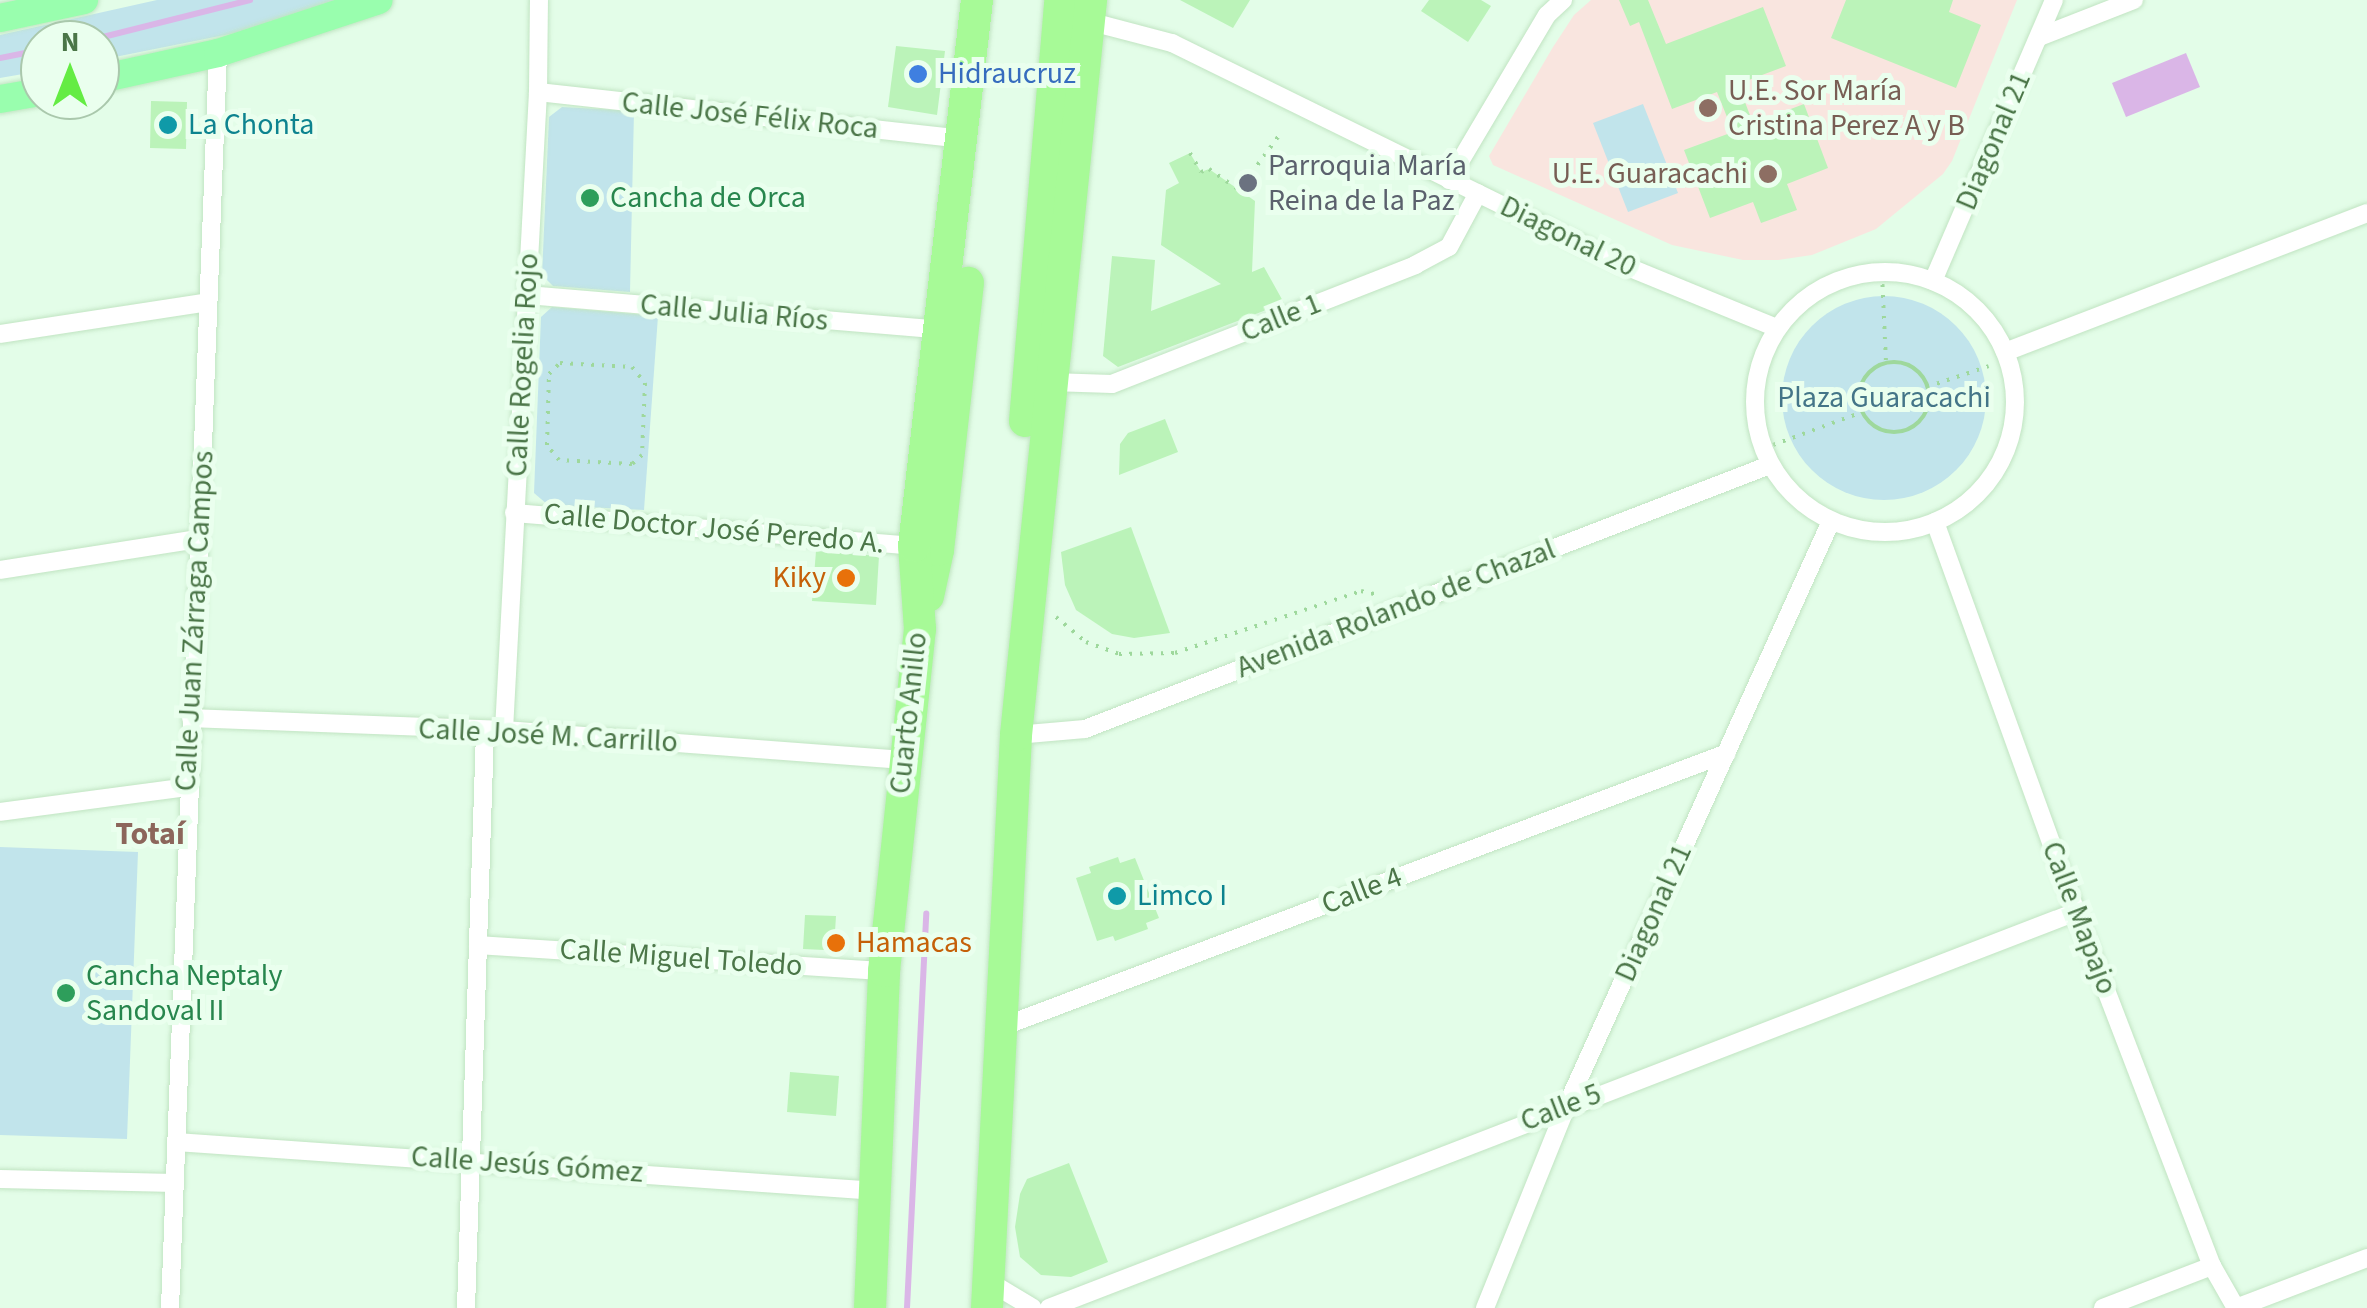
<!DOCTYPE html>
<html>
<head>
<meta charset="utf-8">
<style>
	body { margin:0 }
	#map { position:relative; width:2367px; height:1308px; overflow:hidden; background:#e3fde8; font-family:"Source Sans 3",sans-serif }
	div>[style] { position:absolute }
	.education>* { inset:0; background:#f9e5df }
	.green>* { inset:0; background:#c1e4eb }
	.round { border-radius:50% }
	.water>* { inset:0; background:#dab6e7 }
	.stream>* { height:6px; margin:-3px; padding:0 3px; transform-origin:3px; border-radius:3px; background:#dab6e7 }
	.building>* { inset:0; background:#bbf3b9 }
	.path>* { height:4px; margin-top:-2px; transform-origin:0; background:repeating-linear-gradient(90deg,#9ed89c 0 2.5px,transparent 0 10.5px) }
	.path>.ring { margin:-2px; padding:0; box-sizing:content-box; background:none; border:4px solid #9ed89c; border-radius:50% }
	.roads { filter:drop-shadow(0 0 2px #c1e4c2) drop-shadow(0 0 2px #c1e4c2) }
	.street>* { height:18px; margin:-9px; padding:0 9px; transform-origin:9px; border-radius:9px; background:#fff }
	.street>.ring { margin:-9px; padding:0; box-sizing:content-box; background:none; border:18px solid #fff; border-radius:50% }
	.primary>* { height:28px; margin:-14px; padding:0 14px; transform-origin:14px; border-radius:14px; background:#99feae }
	.highway>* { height:32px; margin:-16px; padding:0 16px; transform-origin:16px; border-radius:16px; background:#a7fa97 }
	.dots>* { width:28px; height:28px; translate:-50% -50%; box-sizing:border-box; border:5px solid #eaffee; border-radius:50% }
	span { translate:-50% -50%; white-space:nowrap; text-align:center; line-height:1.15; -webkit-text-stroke:10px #eaffee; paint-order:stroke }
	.shop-label { font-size:30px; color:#366cbe }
	.left { translate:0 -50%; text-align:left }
	.education-label { font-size:30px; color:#785e54 }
	.right { translate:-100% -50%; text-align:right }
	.street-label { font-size:30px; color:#4b7648 }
	.culture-label { font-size:30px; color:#0d838f }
	.worship-label { font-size:30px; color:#5b616d }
	.leisure-label { font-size:30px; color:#27864d }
	.park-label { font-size:30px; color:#447588 }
	.food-label { font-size:30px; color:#c56008 }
	.neighbourhood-label { font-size:32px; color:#8c665b; font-weight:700 }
	.north { position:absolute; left:20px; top:20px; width:100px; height:100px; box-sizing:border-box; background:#eaffee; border:2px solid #aac8ac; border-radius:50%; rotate:0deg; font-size:28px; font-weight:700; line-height:40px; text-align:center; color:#4b7648 }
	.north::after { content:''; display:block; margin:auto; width:35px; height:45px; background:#64ec43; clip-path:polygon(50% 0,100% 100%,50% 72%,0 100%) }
</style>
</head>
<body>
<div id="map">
	<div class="education">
		<i style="clip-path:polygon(1591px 0,2017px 0,1952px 161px,1943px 174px,1876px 229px,1812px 255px,1778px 260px,1743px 260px,1672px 245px,1493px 165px,1489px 156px,1553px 47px,1574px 15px)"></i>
	</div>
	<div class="green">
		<i style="clip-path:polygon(157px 0,336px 0,245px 31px,100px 60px,100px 40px,40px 40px,40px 71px,0 78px,0 35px)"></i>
		<i style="clip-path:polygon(1643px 104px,1678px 193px,1628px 212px,1593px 123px)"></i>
		<i style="clip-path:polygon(562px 107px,634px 111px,630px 292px,553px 286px,542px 275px,549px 117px)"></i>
		<i class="round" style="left:1782px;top:296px;width:204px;height:204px"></i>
		<i style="clip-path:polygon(552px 307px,658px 316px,644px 510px,548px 505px,534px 493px,541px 317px)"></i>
		<i style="clip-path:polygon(0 847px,138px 852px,127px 1139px,0 1135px)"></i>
	</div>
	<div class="water">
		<i style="clip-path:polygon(2186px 53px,2200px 87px,2126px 117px,2112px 83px)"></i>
	</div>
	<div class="stream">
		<i style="left:91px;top:40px;width:164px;rotate:-14.1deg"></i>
		<i style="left:0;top:58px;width:41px;rotate:-11.3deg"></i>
		<i style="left:907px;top:1308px;width:395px;rotate:-87.2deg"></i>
	</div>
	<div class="building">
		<i style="clip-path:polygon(1180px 0,1250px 0,1233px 28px)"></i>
		<i style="clip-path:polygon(1429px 0,1481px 0,1491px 6px,1468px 42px,1421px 11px)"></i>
		<i style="clip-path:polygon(1619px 0,1648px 0,1666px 44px,1763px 7px,1786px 66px,1738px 84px,1753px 123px,1804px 104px,1828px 168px,1787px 184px,1797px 210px,1761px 223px,1753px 202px,1710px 218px,1684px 150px,1733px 132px,1717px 92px,1672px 109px,1639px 22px,1630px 26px)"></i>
		<i style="clip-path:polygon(1846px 0,1953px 0,1949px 12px,1981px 25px,1956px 88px,1831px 38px)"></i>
		<i style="clip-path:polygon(896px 46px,945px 51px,937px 115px,888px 107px)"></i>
		<i style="clip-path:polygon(151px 101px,187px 102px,186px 149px,150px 148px)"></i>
		<i style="clip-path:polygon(1190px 153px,1201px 172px,1209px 169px,1255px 201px,1252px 272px,1264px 267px,1284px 303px,1118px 367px,1103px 356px,1112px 256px,1155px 260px,1151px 311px,1221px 284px,1161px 245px,1166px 190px,1179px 183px,1169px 163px)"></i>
		<i style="clip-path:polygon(1165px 419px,1178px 452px,1119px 475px,1120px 444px,1128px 433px)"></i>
		<i style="clip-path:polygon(1131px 527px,1170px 633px,1134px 638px,1112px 634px,1076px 610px,1065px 585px,1061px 552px)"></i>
		<i style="clip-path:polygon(816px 551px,879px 556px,876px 605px,812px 601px)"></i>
		<i style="clip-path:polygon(1118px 857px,1120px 863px,1135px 858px,1159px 918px,1146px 923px,1148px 929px,1115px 941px,1113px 936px,1097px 941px,1076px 878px,1091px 873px,1089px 867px)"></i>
		<i style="clip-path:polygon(805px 915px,836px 916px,835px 932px,846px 933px,845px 951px,803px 949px)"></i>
		<i style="clip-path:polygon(790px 1072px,839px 1076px,836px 1116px,787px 1112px)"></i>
		<i style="clip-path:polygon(1069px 1163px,1108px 1262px,1071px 1277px,1041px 1275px,1020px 1257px,1015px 1227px,1020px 1194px,1027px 1179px)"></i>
	</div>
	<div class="path">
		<i style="left:1190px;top:153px;width:22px;rotate:60deg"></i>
		<i style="left:1201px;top:172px;width:9px;rotate:-21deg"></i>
		<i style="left:1209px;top:169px;width:37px;rotate:35deg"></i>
		<i style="left:1239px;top:190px;width:66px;rotate:-53.7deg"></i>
		<i style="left:1882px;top:274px;width:89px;rotate:87.4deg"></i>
		<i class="ring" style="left:1859px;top:362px;width:66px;height:66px"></i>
		<i style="left:560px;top:363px;width:72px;rotate:3.2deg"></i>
		<i style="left:632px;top:367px;width:21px;rotate:51deg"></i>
		<i style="left:645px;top:383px;width:72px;rotate:92.4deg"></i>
		<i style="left:642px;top:455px;width:13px;rotate:138deg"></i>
		<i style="left:632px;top:464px;width:73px;rotate:-176.9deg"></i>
		<i style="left:559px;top:460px;width:19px;rotate:-129deg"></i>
		<i style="left:547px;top:445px;width:71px;rotate:-88.4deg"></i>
		<i style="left:549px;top:374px;width:16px;rotate:-45deg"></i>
		<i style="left:1927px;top:387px;width:65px;rotate:-18.7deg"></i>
		<i style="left:1773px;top:445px;width:95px;rotate:-20.3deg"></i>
		<i style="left:1056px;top:617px;width:39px;rotate:40deg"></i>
		<i style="left:1086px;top:642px;width:35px;rotate:20deg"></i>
		<i style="left:1119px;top:654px;width:56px;rotate:-1deg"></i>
		<i style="left:1175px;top:653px;width:196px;rotate:-18.4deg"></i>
		<i style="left:1361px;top:591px;width:18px;rotate:13deg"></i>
	</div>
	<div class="roads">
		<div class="street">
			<i style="left:1088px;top:21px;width:87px;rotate:14.7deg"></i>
			<i style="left:1172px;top:43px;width:508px;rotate:26.16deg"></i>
			<i style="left:1628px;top:267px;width:161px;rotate:22.3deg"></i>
			<i style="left:2039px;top:37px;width:102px;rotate:-21.3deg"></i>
			<i style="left:538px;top:92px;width:428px;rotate:6.3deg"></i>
			<i style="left:1449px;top:180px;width:192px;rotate:-59.3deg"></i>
			<i style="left:1547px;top:15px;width:22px;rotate:-43deg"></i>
			<i class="ring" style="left:1755px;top:272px;width:242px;height:242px"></i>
			<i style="left:1933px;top:281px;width:306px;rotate:-66.7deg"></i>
			<i style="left:527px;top:295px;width:414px;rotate:4.8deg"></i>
			<i style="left:0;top:334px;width:210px;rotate:-8.7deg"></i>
			<i style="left:2005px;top:352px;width:388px;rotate:-21deg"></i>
			<i style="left:1051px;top:382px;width:61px;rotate:1.9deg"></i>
			<i style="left:1112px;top:384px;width:326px;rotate:-21.4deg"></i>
			<i style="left:1415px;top:265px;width:38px;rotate:-28deg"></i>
			<i style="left:1449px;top:247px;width:61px;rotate:-61.8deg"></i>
			<i style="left:514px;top:513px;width:401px;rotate:4.7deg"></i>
			<i style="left:1935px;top:522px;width:415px;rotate:70.1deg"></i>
			<i style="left:2076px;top:912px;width:379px;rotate:69deg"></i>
			<i style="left:2212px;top:1266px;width:48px;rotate:60.3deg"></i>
			<i style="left:2236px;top:1308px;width:140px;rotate:-20.9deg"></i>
			<i style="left:0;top:570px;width:201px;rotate:-8.9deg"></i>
			<i style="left:191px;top:718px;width:313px;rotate:2.2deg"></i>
			<i style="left:504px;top:730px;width:401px;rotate:4.3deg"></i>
			<i style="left:504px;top:730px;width:639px;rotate:-86.95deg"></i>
			<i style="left:538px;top:92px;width:92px;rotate:-89.4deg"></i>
			<i style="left:1016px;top:735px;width:69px;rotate:-5deg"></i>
			<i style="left:1085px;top:729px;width:734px;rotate:-21.08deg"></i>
			<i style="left:0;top:812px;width:189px;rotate:-7.6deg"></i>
			<i style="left:478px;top:945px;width:407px;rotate:3.7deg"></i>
			<i style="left:999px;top:1028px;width:778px;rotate:-20.69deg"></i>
			<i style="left:176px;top:1142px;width:703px;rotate:4deg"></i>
			<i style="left:0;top:1179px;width:175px;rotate:1.3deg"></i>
			<i style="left:988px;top:1281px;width:52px;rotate:31deg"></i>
			<i style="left:170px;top:1308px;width:1256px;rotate:-87.81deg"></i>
			<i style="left:466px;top:1308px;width:577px;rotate:-88.11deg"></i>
			<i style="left:1049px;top:1308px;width:1101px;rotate:-21.09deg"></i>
			<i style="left:1485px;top:1308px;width:219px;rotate:-68deg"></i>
			<i style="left:1567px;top:1105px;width:641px;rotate:-65.67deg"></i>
			<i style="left:2103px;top:1308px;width:117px;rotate:-21.1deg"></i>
		</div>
		<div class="primary">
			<i style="left:0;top:18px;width:86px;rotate:-12.1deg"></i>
			<i style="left:100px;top:79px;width:121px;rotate:-12.4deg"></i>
			<i style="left:218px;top:53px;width:169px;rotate:-18.2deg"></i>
			<i style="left:0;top:99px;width:41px;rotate:-9.9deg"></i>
		</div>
		<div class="highway">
			<i style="left:1025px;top:421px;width:422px;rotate:-85.2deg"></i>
			<i style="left:928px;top:596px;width:47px;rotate:-77.7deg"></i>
			<i style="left:938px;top:550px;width:269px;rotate:-83.6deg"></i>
			<i style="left:870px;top:1308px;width:337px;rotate:-87.6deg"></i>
			<i style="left:884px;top:971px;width:344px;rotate:-84deg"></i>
			<i style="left:920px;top:629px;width:83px;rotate:-94.1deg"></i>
			<i style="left:914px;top:546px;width:550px;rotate:-83.42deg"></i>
			<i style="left:987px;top:1308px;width:574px;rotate:-87.1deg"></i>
			<i style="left:1016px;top:735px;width:739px;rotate:-84.17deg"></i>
		</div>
	</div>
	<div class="dots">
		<i style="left:918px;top:74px;background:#3f7fe0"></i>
		<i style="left:1708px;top:108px;background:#8d6e63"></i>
		<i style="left:168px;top:125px;background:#0f9aa8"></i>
		<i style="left:1768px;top:174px;background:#8d6e63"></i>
		<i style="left:1248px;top:183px;background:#6b7280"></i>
		<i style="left:590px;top:198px;background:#2e9e5b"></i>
		<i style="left:846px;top:578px;background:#e8710a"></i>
		<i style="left:1117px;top:896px;background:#0f9aa8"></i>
		<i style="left:836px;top:943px;background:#e8710a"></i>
		<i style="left:66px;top:993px;background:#2e9e5b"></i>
	</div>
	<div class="shop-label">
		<span class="left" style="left:938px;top:74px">Hidraucruz</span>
	</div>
	<div class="education-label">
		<span class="left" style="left:1728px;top:108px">U.E. Sor María<br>Cristina Perez A y B</span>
		<span class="right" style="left:1748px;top:174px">U.E. Guaracachi</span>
	</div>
	<div class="street-label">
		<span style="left:750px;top:116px;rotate:6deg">Calle José Félix Roca</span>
		<span style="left:1994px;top:141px;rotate:-67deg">Diagonal 21</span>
		<span style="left:1568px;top:237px;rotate:26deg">Diagonal 20</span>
		<span style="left:734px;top:313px;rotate:5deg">Calle Julia Ríos</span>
		<span style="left:1281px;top:318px;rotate:-22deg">Calle 1</span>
		<span style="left:523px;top:365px;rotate:-87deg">Calle Rogelia Rojo</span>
		<span style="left:714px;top:529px;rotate:5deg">Calle Doctor José Peredo A.</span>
		<span style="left:1396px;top:609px;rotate:-21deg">Avenida Rolando de Chazal</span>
		<span style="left:195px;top:621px;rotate:-87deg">Calle Juan Zárraga Campos</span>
		<span style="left:909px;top:713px;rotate:-84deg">Cuarto Anillo</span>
		<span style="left:548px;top:736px;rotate:3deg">Calle José M. Carrillo</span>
		<span style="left:1362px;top:891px;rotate:-21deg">Calle 4</span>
		<span style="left:1654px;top:913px;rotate:-66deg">Diagonal 21</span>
		<span style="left:2079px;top:918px;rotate:69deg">Calle Mapajo</span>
		<span style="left:681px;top:958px;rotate:4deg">Calle Miguel Toledo</span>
		<span style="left:1561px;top:1108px;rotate:-21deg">Calle 5</span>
		<span style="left:527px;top:1165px;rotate:4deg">Calle Jesús Gómez</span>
	</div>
	<div class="culture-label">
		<span class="left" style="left:188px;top:125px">La Chonta</span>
		<span class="left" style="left:1137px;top:896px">Limco I</span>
	</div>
	<div class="worship-label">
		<span class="left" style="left:1268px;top:183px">Parroquia María<br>Reina de la Paz</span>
	</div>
	<div class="leisure-label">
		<span class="left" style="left:610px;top:198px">Cancha de Orca</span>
		<span class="left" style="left:86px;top:993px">Cancha Neptaly<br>Sandoval II</span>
	</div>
	<div class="park-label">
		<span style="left:1884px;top:398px">Plaza Guaracachi</span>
	</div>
	<div class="food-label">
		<span class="right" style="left:826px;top:578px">Kiky</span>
		<span class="left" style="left:856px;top:943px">Hamacas</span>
	</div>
	<div class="neighbourhood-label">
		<span style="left:150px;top:834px">Totaí</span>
	</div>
	<div class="north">N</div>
</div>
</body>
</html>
